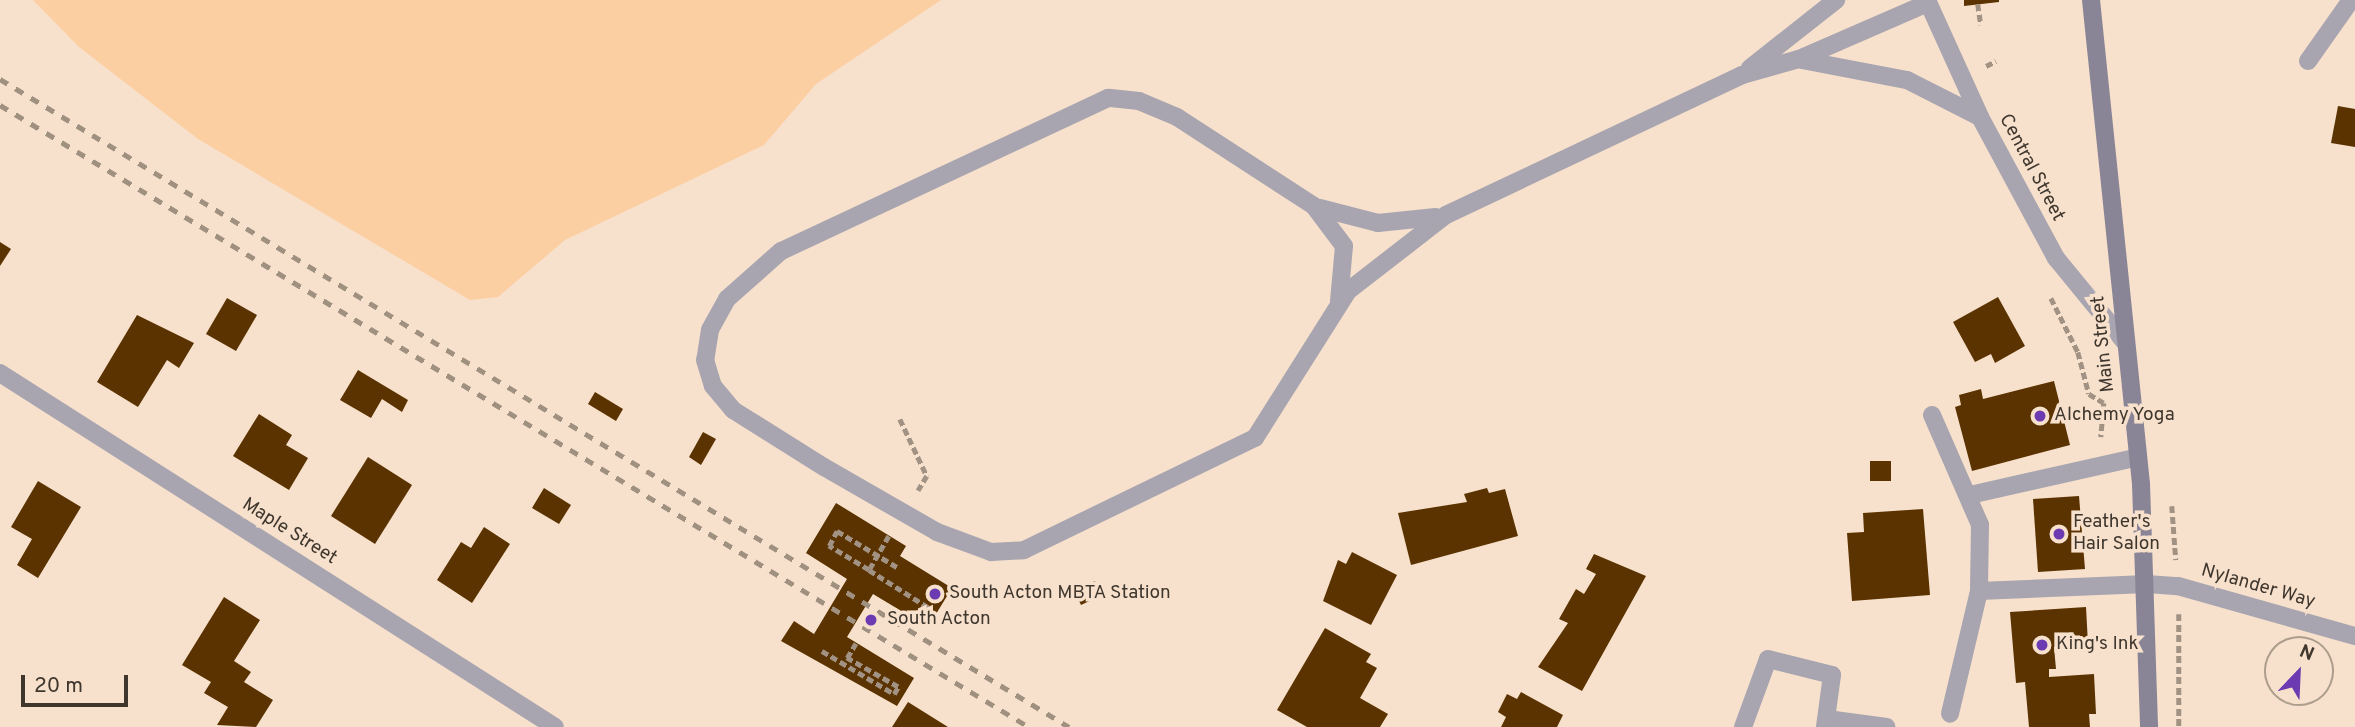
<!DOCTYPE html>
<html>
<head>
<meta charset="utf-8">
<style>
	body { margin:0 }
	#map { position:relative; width:2355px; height:727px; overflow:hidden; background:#f7e1cc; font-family:Overpass,sans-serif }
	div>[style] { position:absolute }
	.green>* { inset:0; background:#fccfa3 }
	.building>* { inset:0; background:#5a3300 }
	.path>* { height:4.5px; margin-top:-2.25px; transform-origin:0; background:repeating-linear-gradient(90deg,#a29283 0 7px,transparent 0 10.5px) }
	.service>* { height:18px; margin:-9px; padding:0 9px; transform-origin:9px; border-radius:9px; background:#a8a5b0 }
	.minor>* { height:18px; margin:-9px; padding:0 9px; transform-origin:9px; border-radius:9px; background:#a8a5b0 }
	.tertiary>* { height:18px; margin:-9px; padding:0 9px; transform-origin:9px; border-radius:9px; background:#a8a5b0 }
	.secondary>* { height:18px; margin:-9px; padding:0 9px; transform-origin:9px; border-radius:9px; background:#8a8596 }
	.rail>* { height:5px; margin-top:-2.5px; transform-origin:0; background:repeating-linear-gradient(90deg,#9f9080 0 9px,transparent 0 18px) }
	.dots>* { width:19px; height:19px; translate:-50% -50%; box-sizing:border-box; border:4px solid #f7e1cc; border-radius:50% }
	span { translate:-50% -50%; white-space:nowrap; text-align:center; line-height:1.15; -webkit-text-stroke:7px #f7e1cc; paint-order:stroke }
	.street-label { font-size:19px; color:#3f372e }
	.poi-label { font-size:19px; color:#3f372e }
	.left { translate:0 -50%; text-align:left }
	.north { position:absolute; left:2264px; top:636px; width:70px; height:70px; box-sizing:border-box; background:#f7e1cc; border:2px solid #ad9d8d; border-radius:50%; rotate:23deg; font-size:19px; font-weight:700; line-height:28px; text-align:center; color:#3f372e }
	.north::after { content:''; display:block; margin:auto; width:24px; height:32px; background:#6c3ab1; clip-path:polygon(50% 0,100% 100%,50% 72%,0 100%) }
	.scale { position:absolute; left:21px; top:675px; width:107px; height:32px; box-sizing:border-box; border:4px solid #3f372e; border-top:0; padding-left:9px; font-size:21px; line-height:24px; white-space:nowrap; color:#3f372e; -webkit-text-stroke:5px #f7e1cc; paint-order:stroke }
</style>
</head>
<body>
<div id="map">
	<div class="green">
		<i style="clip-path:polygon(33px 0,941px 0,816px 84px,764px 145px,565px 240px,498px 297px,470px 300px,198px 139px,79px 47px)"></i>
	</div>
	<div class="building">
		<i style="clip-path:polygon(1964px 0,1999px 0,1999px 2px,1964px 6px)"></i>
		<i style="clip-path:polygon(2338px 106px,2355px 109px,2355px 147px,2331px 143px)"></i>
		<i style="clip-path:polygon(0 242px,11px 249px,0 266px)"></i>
		<i style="clip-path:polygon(1998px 297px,2025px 346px,1995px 363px,1991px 354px,1975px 362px,1953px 322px)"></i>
		<i style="clip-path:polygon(227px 298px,257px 315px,236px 351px,206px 334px)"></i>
		<i style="clip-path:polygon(137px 315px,194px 343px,179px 368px,167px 360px,138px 407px,97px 382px)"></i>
		<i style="clip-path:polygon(358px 370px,408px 400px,402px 412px,382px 399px,371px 418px,340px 400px)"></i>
		<i style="clip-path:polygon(2054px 381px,2070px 445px,1972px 471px,1955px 407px,1961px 405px,1959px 395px,1981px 389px,1983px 399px)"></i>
		<i style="clip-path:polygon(595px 392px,623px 409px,616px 421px,588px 404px)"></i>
		<i style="clip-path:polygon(259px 414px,292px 435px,286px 445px,308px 458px,289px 490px,233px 456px)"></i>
		<i style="clip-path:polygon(703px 432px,716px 439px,701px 465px,689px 457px)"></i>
		<i style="clip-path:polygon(368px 457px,412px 485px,375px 544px,331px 516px)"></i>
		<i style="clip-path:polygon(1870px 461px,1891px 461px,1891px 481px,1870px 481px)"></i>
		<i style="clip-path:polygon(38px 481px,81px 507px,38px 578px,17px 565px,32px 539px,11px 527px)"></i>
		<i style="clip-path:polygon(544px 488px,571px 505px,559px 524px,532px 508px)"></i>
		<i style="clip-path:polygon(1487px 488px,1489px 493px,1505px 489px,1518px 536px,1411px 565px,1398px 513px,1467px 502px,1464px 494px)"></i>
		<i style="clip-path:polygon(2079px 496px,2085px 569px,2038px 572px,2033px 499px)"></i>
		<i style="clip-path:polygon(836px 503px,906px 546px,900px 556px,952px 588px,928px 627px,873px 594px,847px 637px,914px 678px,897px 706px,781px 641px,794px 621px,814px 634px,847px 579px,806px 553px)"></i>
		<i style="clip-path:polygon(1923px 509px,1930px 595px,1852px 601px,1847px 533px,1864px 532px,1863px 513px)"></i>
		<i style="clip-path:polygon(484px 527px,510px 544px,472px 603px,437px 580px,461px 542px,471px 548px)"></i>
		<i style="clip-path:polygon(1352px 552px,1397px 575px,1371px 625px,1323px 601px,1338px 560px,1346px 564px)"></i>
		<i style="clip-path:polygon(1594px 554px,1646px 576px,1582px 691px,1538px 667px,1568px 623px,1559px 619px,1576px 589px,1584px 594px,1596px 574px,1586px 569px)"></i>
		<i style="clip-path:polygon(1095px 581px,1102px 595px,1081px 605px,1074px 590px)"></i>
		<i style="clip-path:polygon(224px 597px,260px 620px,234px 661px,251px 672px,244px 682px,273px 700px,256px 727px,217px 725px,228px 707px,204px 693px,211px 682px,182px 665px)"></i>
		<i style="clip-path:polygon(2086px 607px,2088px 644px,2054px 647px,2056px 669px,2049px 669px,2049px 677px,2094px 674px,2096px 714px,2089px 714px,2090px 727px,2029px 727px,2025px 682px,2016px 683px,2010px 612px)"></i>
		<i style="clip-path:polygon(1325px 628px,1371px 654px,1366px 662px,1377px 668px,1360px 698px,1388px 714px,1380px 727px,1307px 727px,1277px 710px)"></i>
		<i style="clip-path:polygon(1521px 692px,1563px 715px,1557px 727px,1501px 727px,1506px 717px,1498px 712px,1507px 694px,1517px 699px)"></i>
		<i style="clip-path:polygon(908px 702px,948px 727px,892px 727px)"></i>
	</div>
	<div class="path">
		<i style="left:1978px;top:4px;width:21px;rotate:82deg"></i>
		<i style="left:1986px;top:66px;width:11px;rotate:-27deg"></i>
		<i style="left:2051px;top:298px;width:60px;rotate:63.4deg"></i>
		<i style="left:2078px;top:352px;width:43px;rotate:75.3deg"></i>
		<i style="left:2089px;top:394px;width:17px;rotate:31deg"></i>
		<i style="left:2104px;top:403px;width:34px;rotate:95deg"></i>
		<i style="left:900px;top:419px;width:63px;rotate:64.7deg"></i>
		<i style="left:927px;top:476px;width:17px;rotate:121deg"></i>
		<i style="left:2172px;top:506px;width:54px;rotate:85.8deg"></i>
		<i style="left:889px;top:536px;width:39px;rotate:120deg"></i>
		<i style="left:869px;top:570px;width:71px;rotate:32.3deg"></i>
		<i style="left:869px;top:570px;width:47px;rotate:-149deg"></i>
		<i style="left:829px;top:546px;width:17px;rotate:-62deg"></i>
		<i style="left:837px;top:531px;width:70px;rotate:31deg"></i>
		<i style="left:2179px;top:614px;width:113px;rotate:90deg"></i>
		<i style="left:822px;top:651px;width:84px;rotate:30.8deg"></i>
		<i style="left:894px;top:694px;width:8px;rotate:-60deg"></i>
		<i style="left:898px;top:687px;width:59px;rotate:-150.4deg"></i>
		<i style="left:847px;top:658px;width:17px;rotate:-59deg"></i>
	</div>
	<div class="service">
		<i style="left:1802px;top:60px;width:107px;rotate:10.8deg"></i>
		<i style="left:1907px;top:80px;width:82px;rotate:26.9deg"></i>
		<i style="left:1750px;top:68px;width:110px;rotate:-38.3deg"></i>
		<i style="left:1320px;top:208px;width:60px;rotate:14.5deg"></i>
		<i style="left:1378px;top:223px;width:58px;rotate:-5.9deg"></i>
		<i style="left:1339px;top:301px;width:55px;rotate:-84.8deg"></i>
		<i style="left:1344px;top:246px;width:50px;rotate:-126.9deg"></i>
		<i style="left:1314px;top:206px;width:163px;rotate:-147deg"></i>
		<i style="left:1177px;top:117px;width:41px;rotate:-157.2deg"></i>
		<i style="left:1139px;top:101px;width:31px;rotate:-174deg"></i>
		<i style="left:1108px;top:98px;width:361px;rotate:154.9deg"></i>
		<i style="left:781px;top:251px;width:72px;rotate:138.4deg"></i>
		<i style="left:727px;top:299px;width:35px;rotate:119deg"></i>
		<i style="left:710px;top:330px;width:30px;rotate:99deg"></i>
		<i style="left:705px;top:360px;width:27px;rotate:73deg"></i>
		<i style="left:713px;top:386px;width:31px;rotate:50deg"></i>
		<i style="left:733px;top:410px;width:107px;rotate:32.1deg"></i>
		<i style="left:824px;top:467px;width:130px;rotate:29.9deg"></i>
		<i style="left:937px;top:532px;width:58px;rotate:20.3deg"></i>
		<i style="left:991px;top:552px;width:33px;rotate:-3deg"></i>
		<i style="left:1024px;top:550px;width:257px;rotate:-25.9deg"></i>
		<i style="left:1255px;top:438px;width:174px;rotate:-57.7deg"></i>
		<i style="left:1348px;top:291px;width:124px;rotate:-37.8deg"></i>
		<i style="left:1446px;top:215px;width:327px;rotate:-25.3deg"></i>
		<i style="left:1742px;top:75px;width:59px;rotate:-15.7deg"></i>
		<i style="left:1799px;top:59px;width:141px;rotate:-23.5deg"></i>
		<i style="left:1932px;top:415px;width:120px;rotate:66.4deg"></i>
		<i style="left:1980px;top:525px;width:66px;rotate:90.9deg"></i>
		<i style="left:1979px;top:591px;width:126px;rotate:103.3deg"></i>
		<i style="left:1970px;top:495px;width:172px;rotate:-12.7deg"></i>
		<i style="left:1979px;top:591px;width:168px;rotate:-2.4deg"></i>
		<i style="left:1827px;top:719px;width:60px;rotate:7.7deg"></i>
		<i style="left:1743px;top:727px;width:72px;rotate:-69.8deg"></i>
		<i style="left:1768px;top:659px;width:66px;rotate:14deg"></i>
		<i style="left:1832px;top:675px;width:52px;rotate:97.7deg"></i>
	</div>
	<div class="minor">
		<i style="left:2308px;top:61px;width:75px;rotate:-54.8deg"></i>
		<i style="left:0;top:373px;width:658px;rotate:32.53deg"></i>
		<i style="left:2147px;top:584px;width:31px;rotate:4deg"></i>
		<i style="left:2178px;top:586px;width:184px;rotate:15.8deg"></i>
	</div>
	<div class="tertiary">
		<i style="left:1927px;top:0;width:128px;rotate:65.6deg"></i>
		<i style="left:1980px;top:117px;width:160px;rotate:61.7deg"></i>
		<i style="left:2056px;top:258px;width:107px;rotate:50.7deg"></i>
	</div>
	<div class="secondary">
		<i style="left:2091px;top:0;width:487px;rotate:84.1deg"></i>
		<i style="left:2141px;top:484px;width:243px;rotate:88.1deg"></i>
	</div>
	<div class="rail">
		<i style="left:0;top:79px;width:1250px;rotate:31.22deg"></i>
		<i style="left:0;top:105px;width:1202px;rotate:31.15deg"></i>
	</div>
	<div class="dots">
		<i style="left:2040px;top:416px;background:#6c3ab1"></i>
		<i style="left:2059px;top:534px;background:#6c3ab1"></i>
		<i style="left:935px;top:594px;background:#6c3ab1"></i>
		<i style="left:871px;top:620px;background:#6c3ab1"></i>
		<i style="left:2042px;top:645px;background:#6c3ab1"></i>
	</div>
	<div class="street-label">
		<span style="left:2031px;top:168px;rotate:62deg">Central Street</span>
		<span style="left:2104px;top:344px;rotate:-96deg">Main Street</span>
		<span style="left:289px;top:532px;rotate:32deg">Maple Street</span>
		<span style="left:2258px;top:587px;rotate:16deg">Nylander Way</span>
	</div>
	<div class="poi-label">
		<span class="left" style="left:2054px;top:416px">Alchemy Yoga</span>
		<span class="left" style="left:2073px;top:534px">Feather's<br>Hair Salon</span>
		<span class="left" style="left:949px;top:594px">South Acton MBTA Station</span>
		<span class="left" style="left:887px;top:620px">South Acton</span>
		<span class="left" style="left:2056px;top:645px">King's Ink</span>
	</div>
	<div class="north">N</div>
	<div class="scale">20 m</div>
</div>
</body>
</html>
